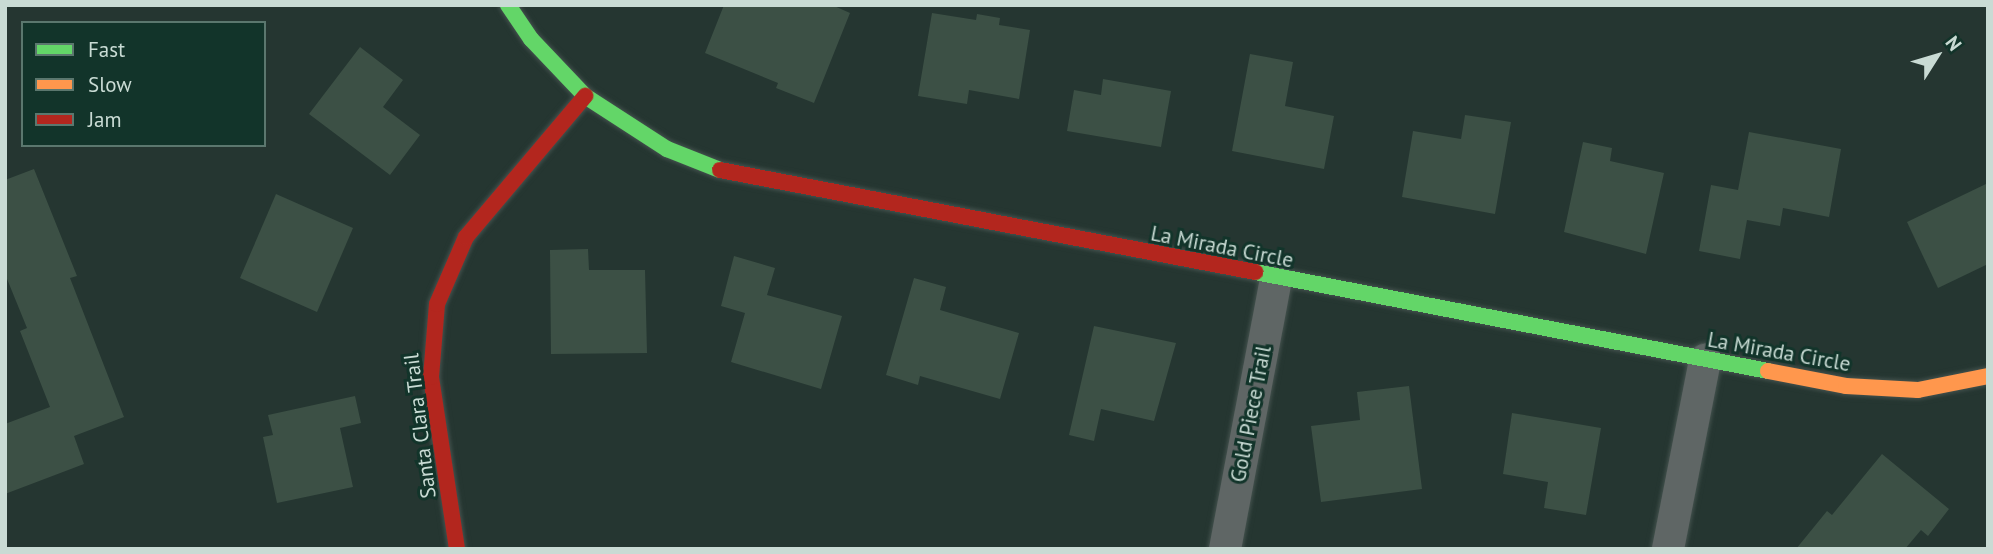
<!DOCTYPE html>
<html>
<head>
<meta charset="utf-8">
<style>
	body { margin:0 }
	#map { position:relative; width:1993px; height:554px; overflow:hidden; background:#253631; font-family:"PT Sans",sans-serif }
	div>[style] { position:absolute }
	.building>* { inset:0; background:#3c5045 }
	.roads { filter:drop-shadow(0 0 2px #44524e) drop-shadow(0 0 2px #44524e) }
	.street>* { height:32px; margin:-16px; padding:0 16px; transform-origin:16px; border-radius:16px; background:#5f6665 }
	.fast>* { height:16px; margin:-8px; padding:0 8px; transform-origin:8px; border-radius:8px; background:#63d668 }
	.slow>* { height:16px; margin:-8px; padding:0 8px; transform-origin:8px; border-radius:8px; background:#ff974d }
	.jam>* { height:16px; margin:-8px; padding:0 8px; transform-origin:8px; border-radius:8px; background:#b3261e }
	span { translate:-50% -50%; white-space:nowrap; text-align:center; line-height:1.15; -webkit-text-stroke:6px #12342a; paint-order:stroke }
	.street-label { font-size:21px; color:#c9dbd4 }
	.frame { position:absolute; inset:0; border:7px solid #c9dbd4; pointer-events:none }
	.legend { position:absolute; left:21px; top:21px; width:245px; height:126px; box-sizing:border-box; background:#12342a; border:2px solid #5b776e; margin:0; padding:9px 12px; list-style:none; font-size:21px; color:#c9dbd4 }
	.legend li { display:flex; align-items:center; gap:14px; height:35px }
	.legend b { width:35px; border:2px solid #5b776e }
	.north { position:absolute; left:1902px; top:21px; width:70px; height:70px; -webkit-text-stroke:5px #12342a; paint-order:stroke; rotate:53deg; font-size:19px; font-weight:700; line-height:28px; text-align:center; color:#c9dbd4 }
	.north::after { content:''; display:block; margin:auto; width:24px; height:32px; background:#c9dbd4; clip-path:polygon(50% 0,100% 100%,50% 72%,0 100%) }
</style>
</head>
<body>
<div id="map">
	<div class="building">
		<i style="clip-path:polygon(724px 5px,832px 5px,850px 13px,814px 103px,776px 88px,778px 83px,705px 53px)"></i>
		<i style="clip-path:polygon(932px 13px,976px 20px,977px 14px,1000px 18px,999px 25px,1030px 30px,1019px 99px,969px 90px,967px 104px,918px 96px)"></i>
		<i style="clip-path:polygon(360px 47px,403px 80px,383px 107px,420px 135px,390px 175px,309px 114px)"></i>
		<i style="clip-path:polygon(1250px 54px,1293px 62px,1285px 106px,1334px 116px,1324px 169px,1232px 151px)"></i>
		<i style="clip-path:polygon(1103px 79px,1171px 91px,1161px 147px,1067px 131px,1074px 90px,1101px 95px)"></i>
		<i style="clip-path:polygon(1465px 115px,1511px 122px,1495px 214px,1402px 197px,1413px 131px,1461px 139px)"></i>
		<i style="clip-path:polygon(1749px 132px,1841px 149px,1829px 217px,1783px 208px,1780px 226px,1747px 220px,1740px 259px,1699px 251px,1711px 185px,1738px 190px)"></i>
		<i style="clip-path:polygon(1583px 142px,1612px 148px,1610px 161px,1664px 173px,1646px 254px,1564px 232px)"></i>
		<i style="clip-path:polygon(34px 169px,77px 276px,70px 278px,124px 417px,74px 436px,84px 464px,5px 494px,5px 424px,50px 407px,20px 331px,27px 328px,5px 274px,5px 180px)"></i>
		<i style="clip-path:polygon(1988px 183px,1988px 264px,1938px 288px,1907px 222px)"></i>
		<i style="clip-path:polygon(276px 194px,353px 228px,317px 312px,240px 278px)"></i>
		<i style="clip-path:polygon(588px 249px,589px 270px,645px 270px,647px 353px,551px 354px,550px 250px)"></i>
		<i style="clip-path:polygon(734px 256px,775px 268px,767px 295px,842px 316px,821px 389px,731px 362px,745px 313px,721px 306px)"></i>
		<i style="clip-path:polygon(914px 278px,946px 287px,940px 310px,1019px 333px,1000px 399px,920px 376px,918px 385px,886px 375px)"></i>
		<i style="clip-path:polygon(1094px 326px,1176px 343px,1154px 421px,1101px 409px,1094px 441px,1069px 435px)"></i>
		<i style="clip-path:polygon(1409px 386px,1422px 489px,1321px 502px,1311px 426px,1360px 420px,1357px 392px)"></i>
		<i style="clip-path:polygon(355px 396px,361px 423px,340px 428px,353px 487px,277px 503px,263px 437px,273px 435px,268px 415px)"></i>
		<i style="clip-path:polygon(1512px 413px,1601px 428px,1586px 515px,1544px 508px,1548px 482px,1503px 474px)"></i>
		<i style="clip-path:polygon(1882px 454px,1949px 509px,1928px 536px,1921px 530px,1905px 549px,1796px 549px,1827px 511px,1832px 515px)"></i>
	</div>
	<div class="roads">
		<div class="street">
			<i style="left:1225px;top:549px;width:276px;rotate:-79.3deg"></i>
			<i style="left:1668px;top:549px;width:193px;rotate:-78.9deg"></i>
		</div>
		<div class="fast">
			<i style="left:508px;top:5px;width:41px;rotate:55.9deg"></i>
			<i style="left:531px;top:39px;width:79px;rotate:46.5deg"></i>
			<i style="left:585px;top:96px;width:98px;rotate:32.9deg"></i>
			<i style="left:667px;top:149px;width:57px;rotate:21.6deg"></i>
			<i style="left:1255px;top:272px;width:522px;rotate:10.92deg"></i>
		</div>
		<div class="slow">
			<i style="left:1768px;top:371px;width:79px;rotate:10.9deg"></i>
			<i style="left:1846px;top:386px;width:72px;rotate:3.2deg"></i>
			<i style="left:1918px;top:390px;width:71px;rotate:-11.3deg"></i>
		</div>
		<div class="jam">
			<i style="left:720px;top:170px;width:545px;rotate:10.79deg"></i>
			<i style="left:457px;top:549px;width:174px;rotate:-98.6deg"></i>
			<i style="left:431px;top:377px;width:73px;rotate:-85.3deg"></i>
			<i style="left:437px;top:304px;width:73px;rotate:-66.6deg"></i>
			<i style="left:466px;top:237px;width:185px;rotate:-49.8deg"></i>
		</div>
	</div>
	<div class="street-label">
		<span style="left:1222px;top:247px;rotate:11deg">La Mirada Circle</span>
		<span style="left:1779px;top:352px;rotate:10deg">La Mirada Circle</span>
		<span style="left:1251px;top:414px;rotate:-79deg">Gold Piece Trail</span>
		<span style="left:420px;top:426px;rotate:-97deg">Santa Clara Trail</span>
	</div>
	<div class="frame"></div>
	<ul class="legend">
	<li><b style="height:9px;background:#63d668"></b>Fast</li>
	<li><b style="height:9px;background:#ff974d"></b>Slow</li>
	<li><b style="height:9px;background:#b3261e"></b>Jam</li>
	</ul>
	<div class="north">N</div>
</div>
</body>
</html>
